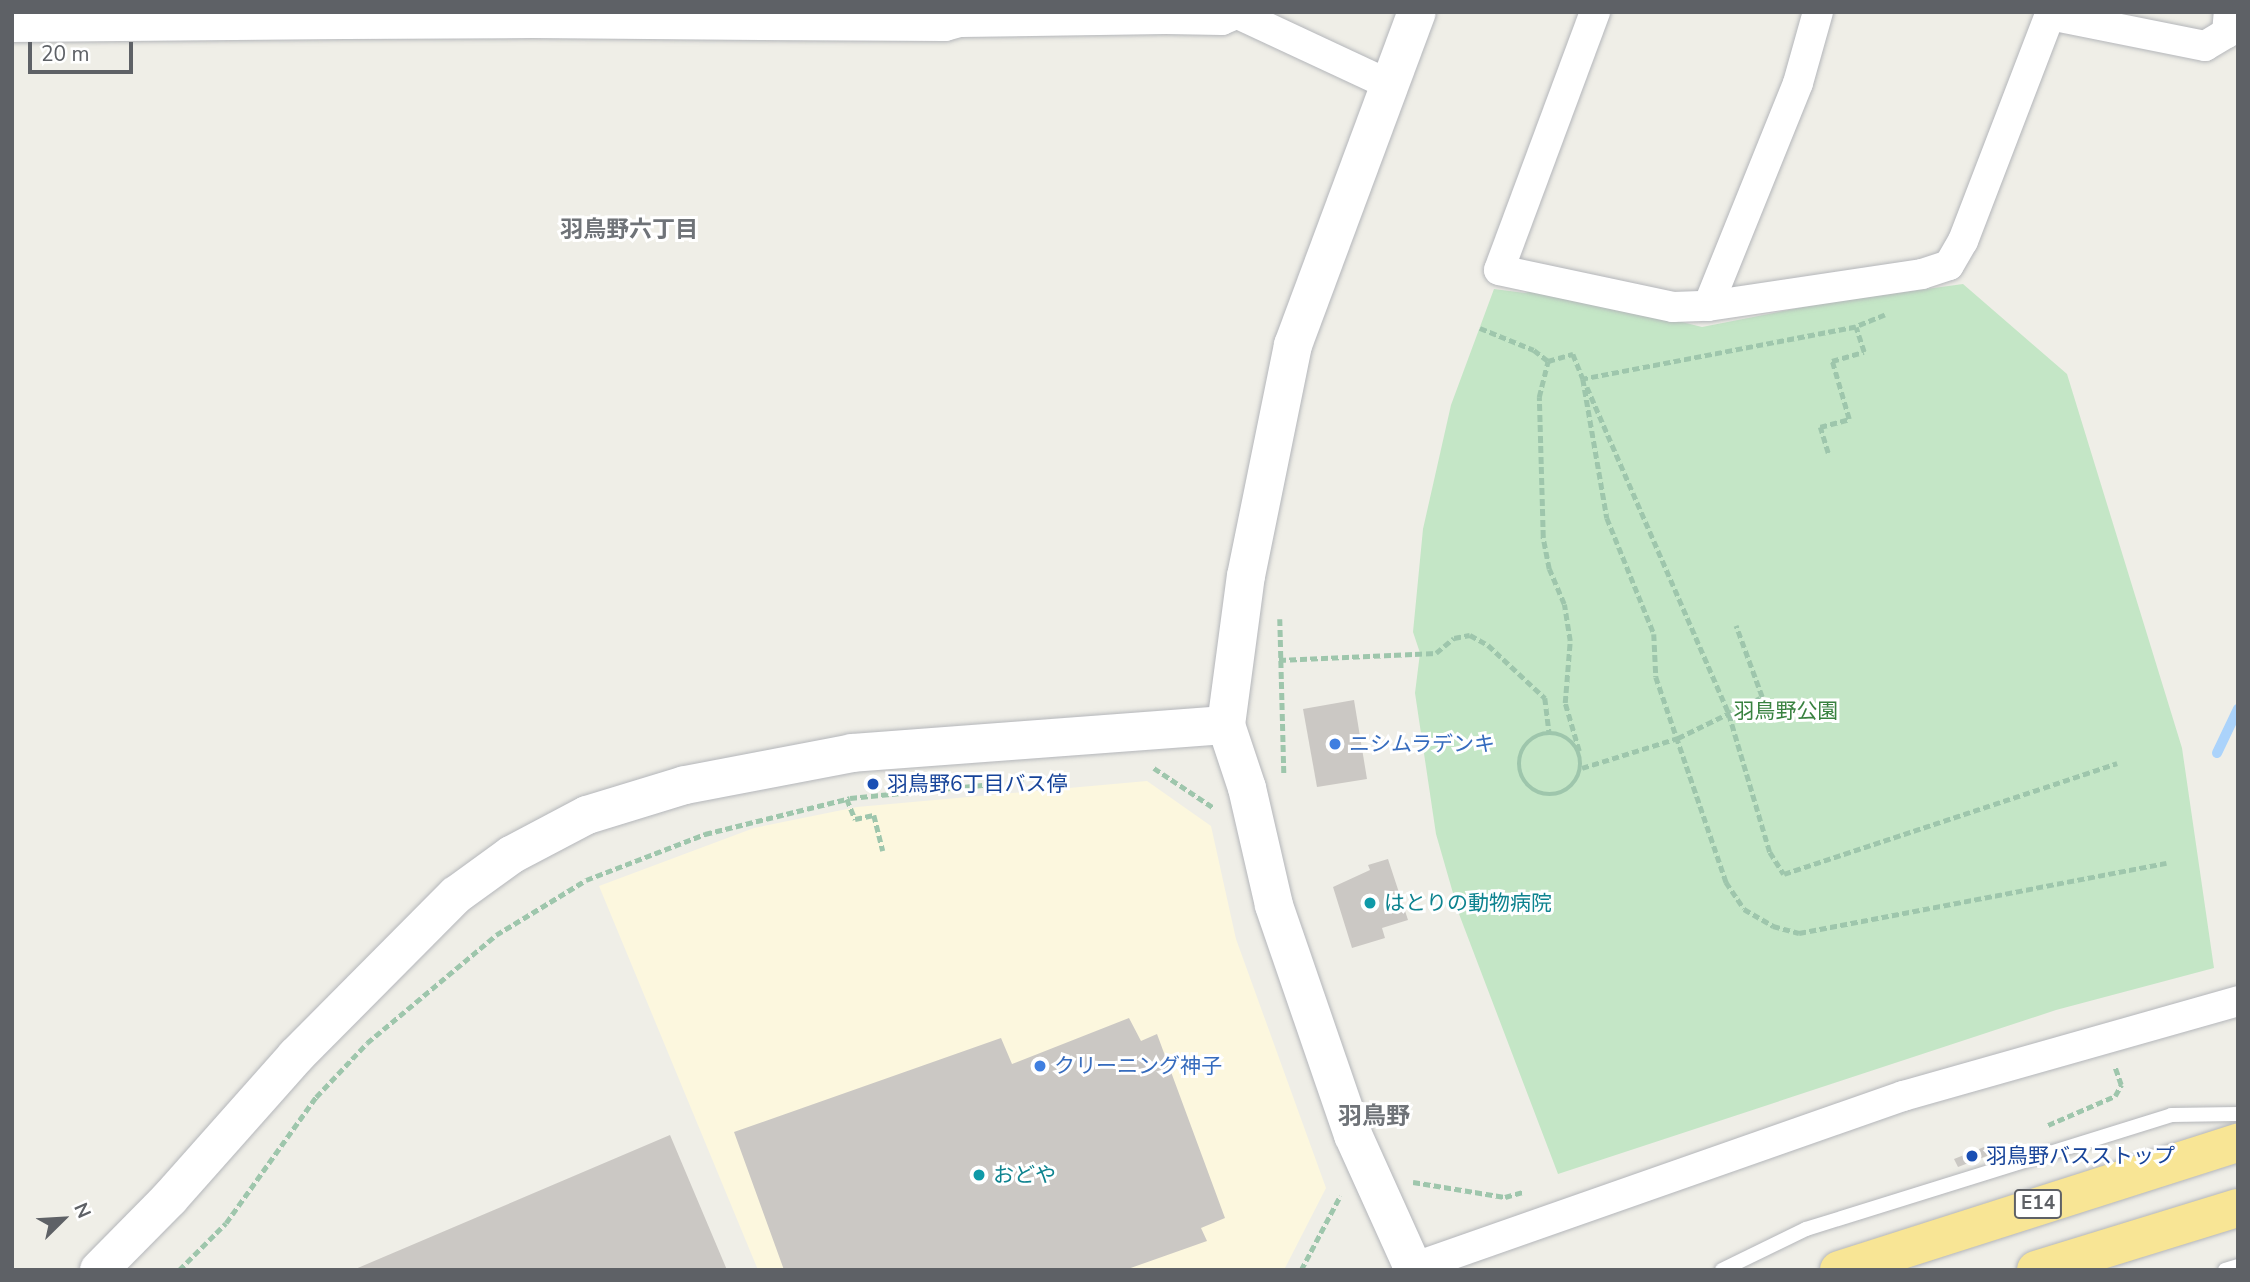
<!DOCTYPE html>
<html>
<head>
<meta charset="utf-8">
<style>
	body { margin:0 }
	#map { position:relative; width:2250px; height:1282px; overflow:hidden; background:#efeee7; font-family:"Nunito Sans","Noto Sans JP",sans-serif }
	div>[style] { position:absolute }
	.commercial>* { inset:0; background:#fcf7de }
	.green>* { inset:0; background:#c4e6c6 }
	.stream>* { height:10px; margin:-5px; padding:0 5px; transform-origin:5px; border-radius:5px; background:#abd3fb }
	.building>* { inset:0; background:#cbc8c4 }
	.path>* { height:4.5px; margin-top:-2.25px; transform-origin:0; background:repeating-linear-gradient(90deg,#9ec6ac 0 7px,transparent 0 10.5px) }
	.path>.ring { margin:-2.25px; padding:0; box-sizing:content-box; background:none; border:4.5px solid #9ec6ac; border-radius:50% }
	.roads { filter:drop-shadow(0 0 2px #b4b6ba) drop-shadow(0 0 2px #b4b6ba) }
	.lane>* { height:14px; margin:-7px; padding:0 7px; transform-origin:7px; border-radius:7px; background:#fff }
	.street>* { height:30px; margin:-15px; padding:0 15px; transform-origin:15px; border-radius:15px; background:#fff }
	.secondary>* { height:38px; margin:-19px; padding:0 19px; transform-origin:19px; border-radius:19px; background:#fff }
	.highway>* { height:38px; margin:-19px; padding:0 19px; transform-origin:19px; border-radius:19px; background:#f8e595 }
	.dots>* { width:19px; height:19px; translate:-50% -50%; box-sizing:border-box; border:4px solid #fff; border-radius:50% }
	span { translate:-50% -50%; white-space:nowrap; text-align:center; line-height:1.15; -webkit-text-stroke:6px #fff; paint-order:stroke }
	.shield-label span { padding:2px 5px; background:#fff; border:2px solid; border-radius:5px; -webkit-text-stroke-width:0 }
	.shield-label { font-size:19px; color:#5e6166; font-weight:700 }
	.park-label { font-size:21px; color:#398240 }
	.shop-label { font-size:21px; color:#366cbe }
	.left { translate:0 -50%; text-align:left }
	.transit-label { font-size:21px; color:#164399 }
	.culture-label { font-size:21px; color:#0d838f }
	.neighbourhood-label { font-size:23px; color:#6f7378; font-weight:700 }
	.quarter-label { font-size:24px; color:#6f7378; font-weight:700 }
	.frame { position:absolute; inset:0; border:14px solid #5e6166; pointer-events:none }
	.north { position:absolute; left:28px; top:1184px; width:70px; height:70px; -webkit-text-stroke:5px #fff; paint-order:stroke; rotate:66deg; font-size:19px; font-weight:700; line-height:28px; text-align:center; color:#5e6166 }
	.north::after { content:''; display:block; margin:auto; width:24px; height:32px; background:#5e6166; clip-path:polygon(50% 0,100% 100%,50% 72%,0 100%) }
	.scale { position:absolute; left:28px; top:42px; width:105px; height:32px; box-sizing:border-box; border:4px solid #5e6166; border-top:0; padding-left:9px; font-size:21px; line-height:24px; white-space:nowrap; color:#5e6166; -webkit-text-stroke:5px #fff; paint-order:stroke }
</style>
</head>
<body>
<div id="map">
	<div class="commercial">
		<i style="clip-path:polygon(1147px 781px,1211px 826px,1236px 939px,1326px 1188px,1284px 1270px,758px 1270px,599px 886px,754px 828px,857px 807px)"></i>
	</div>
	<div class="green">
		<i style="clip-path:polygon(1963px 284px,2067px 374px,2182px 748px,2214px 968px,2056px 1010px,1558px 1174px,1459px 914px,1436px 834px,1415px 693px,1420px 653px,1413px 632px,1423px 529px,1451px 405px,1494px 289px,1525px 293px,1541px 287px,1702px 327px,1824px 303px)"></i>
	</div>
	<div class="stream">
		<i style="left:2217px;top:753px;width:49px;rotate:-64.5deg"></i>
	</div>
	<div class="building">
		<i style="clip-path:polygon(1354px 700px,1367px 779px,1317px 787px,1303px 709px)"></i>
		<i style="clip-path:polygon(1388px 859px,1408px 920px,1382px 928px,1385px 938px,1352px 948px,1333px 887px,1370px 870px,1368px 865px)"></i>
		<i style="clip-path:polygon(1129px 1018px,1141px 1041px,1157px 1034px,1225px 1218px,1201px 1228px,1207px 1241px,1125px 1270px,784px 1270px,734px 1132px,1001px 1038px,1012px 1064px)"></i>
		<i style="clip-path:polygon(670px 1135px,727px 1270px,353px 1270px,494px 1210px)"></i>
		<i style="clip-path:polygon(1989px 1145px,1992px 1154px,1958px 1167px,1954px 1159px)"></i>
	</div>
	<div class="path">
		<i style="left:1885px;top:315px;width:31px;rotate:158deg"></i>
		<i style="left:1856px;top:327px;width:278px;rotate:169.2deg"></i>
		<i style="left:1583px;top:379px;width:141px;rotate:80.2deg"></i>
		<i style="left:1607px;top:518px;width:125px;rotate:67.9deg"></i>
		<i style="left:1654px;top:634px;width:43px;rotate:87.3deg"></i>
		<i style="left:1656px;top:677px;width:217px;rotate:71.1deg"></i>
		<i style="left:1726px;top:882px;width:32px;rotate:56deg"></i>
		<i style="left:1744px;top:909px;width:34px;rotate:30deg"></i>
		<i style="left:1773px;top:926px;width:27px;rotate:15deg"></i>
		<i style="left:1799px;top:933px;width:374px;rotate:-10.8deg"></i>
		<i style="left:1480px;top:328px;width:58px;rotate:22.2deg"></i>
		<i style="left:1534px;top:350px;width:18px;rotate:38deg"></i>
		<i style="left:1587px;top:387px;width:357px;rotate:66.5deg"></i>
		<i style="left:1729px;top:714px;width:144px;rotate:73.5deg"></i>
		<i style="left:1770px;top:852px;width:26px;rotate:58deg"></i>
		<i style="left:1784px;top:874px;width:351px;rotate:-18.4deg"></i>
		<i style="left:1828px;top:453px;width:27px;rotate:-107deg"></i>
		<i style="left:1820px;top:427px;width:30px;rotate:-15deg"></i>
		<i style="left:1849px;top:419px;width:60px;rotate:-106.3deg"></i>
		<i style="left:1832px;top:361px;width:33px;rotate:-16deg"></i>
		<i style="left:1864px;top:352px;width:26px;rotate:-108deg"></i>
		<i style="left:1280px;top:619px;width:156px;rotate:88.5deg"></i>
		<i style="left:1279px;top:660px;width:157px;rotate:-2.6deg"></i>
		<i style="left:1436px;top:653px;width:23px;rotate:-40deg"></i>
		<i style="left:1454px;top:638px;width:16px;rotate:-11deg"></i>
		<i style="left:1470px;top:635px;width:21px;rotate:29deg"></i>
		<i style="left:1488px;top:645px;width:78px;rotate:42.9deg"></i>
		<i style="left:1545px;top:698px;width:34px;rotate:83deg"></i>
		<i class="ring" style="left:1519px;top:733px;width:57.5px;height:57.5px"></i>
		<i style="left:1579px;top:751px;width:50px;rotate:-106.3deg"></i>
		<i style="left:1565px;top:703px;width:62px;rotate:-85.4deg"></i>
		<i style="left:1570px;top:641px;width:37px;rotate:-99deg"></i>
		<i style="left:1564px;top:604px;width:38px;rotate:-113deg"></i>
		<i style="left:1549px;top:569px;width:33px;rotate:-101deg"></i>
		<i style="left:1543px;top:537px;width:140px;rotate:-91.6deg"></i>
		<i style="left:1539px;top:397px;width:37px;rotate:-76deg"></i>
		<i style="left:1548px;top:361px;width:26px;rotate:-16deg"></i>
		<i style="left:1573px;top:354px;width:27px;rotate:68deg"></i>
		<i style="left:1154px;top:768px;width:72px;rotate:33.7deg"></i>
		<i style="left:1582px;top:768px;width:101px;rotate:-17.4deg"></i>
		<i style="left:1678px;top:738px;width:93px;rotate:-26deg"></i>
		<i style="left:1762px;top:697px;width:76px;rotate:-110.1deg"></i>
		<i style="left:847px;top:799px;width:22px;rotate:68deg"></i>
		<i style="left:855px;top:819px;width:19px;rotate:-12deg"></i>
		<i style="left:874px;top:815px;width:37px;rotate:76deg"></i>
		<i style="left:2048px;top:1125px;width:73px;rotate:-23.4deg"></i>
		<i style="left:2115px;top:1096px;width:13px;rotate:-61deg"></i>
		<i style="left:2121px;top:1085px;width:18px;rotate:-109deg"></i>
		<i style="left:1413px;top:1182px;width:93px;rotate:9.3deg"></i>
		<i style="left:1505px;top:1197px;width:18px;rotate:-16deg"></i>
		<i style="left:179px;top:1270px;width:66px;rotate:-45deg"></i>
		<i style="left:226px;top:1223px;width:155px;rotate:-54.5deg"></i>
		<i style="left:316px;top:1097px;width:74px;rotate:-46.6deg"></i>
		<i style="left:367px;top:1043px;width:168px;rotate:-39.9deg"></i>
		<i style="left:496px;top:935px;width:105px;rotate:-31.4deg"></i>
		<i style="left:586px;top:880px;width:128px;rotate:-21.1deg"></i>
		<i style="left:705px;top:834px;width:149px;rotate:-13.9deg"></i>
		<i style="left:850px;top:798px;width:175px;rotate:-5.6deg"></i>
		<i style="left:1301px;top:1270px;width:84px;rotate:-62.2deg"></i>
	</div>
	<div class="roads">
		<div class="lane">
			<i style="left:1722px;top:1270px;width:93px;rotate:-26deg"></i>
			<i style="left:1806px;top:1229px;width:382px;rotate:-17.3deg"></i>
			<i style="left:2171px;top:1115px;width:67px;rotate:-0.9deg"></i>
			<i style="left:2225px;top:1270px;width:14px;rotate:-17deg"></i>
		</div>
		<div class="street">
			<i style="left:343px;top:12px;width:12px;rotate:81deg"></i>
			<i style="left:345px;top:24px;width:188px;rotate:-0.3deg"></i>
			<i style="left:533px;top:23px;width:13px;rotate:-58deg"></i>
			<i style="left:751px;top:12px;width:16px;rotate:52deg"></i>
			<i style="left:761px;top:25px;width:184px;rotate:0.3deg"></i>
			<i style="left:945px;top:26px;width:16px;rotate:-15deg"></i>
			<i style="left:960px;top:22px;width:11px;rotate:-68deg"></i>
			<i style="left:1166px;top:12px;width:7px;rotate:90deg"></i>
			<i style="left:1166px;top:19px;width:56px;rotate:1deg"></i>
			<i style="left:1222px;top:20px;width:21px;rotate:-23deg"></i>
			<i style="left:1595px;top:12px;width:275px;rotate:110.4deg"></i>
			<i style="left:1499px;top:270px;width:178px;rotate:12deg"></i>
			<i style="left:1673px;top:307px;width:35px;rotate:-2deg"></i>
			<i style="left:1708px;top:306px;width:216px;rotate:-8.5deg"></i>
			<i style="left:1922px;top:274px;width:28px;rotate:-18deg"></i>
			<i style="left:1949px;top:265px;width:28px;rotate:-60deg"></i>
			<i style="left:1963px;top:241px;width:245px;rotate:-69deg"></i>
			<i style="left:1240px;top:15px;width:166px;rotate:25deg"></i>
			<i style="left:2050px;top:15px;width:158px;rotate:11.3deg"></i>
			<i style="left:2205px;top:46px;width:26px;rotate:-31deg"></i>
			<i style="left:2227px;top:33px;width:21px;rotate:-85deg"></i>
			<i style="left:960px;top:22px;width:206px;rotate:-0.8deg"></i>
			<i style="left:533px;top:23px;width:228px;rotate:0.5deg"></i>
			<i style="left:12px;top:27px;width:333px;rotate:-0.5deg"></i>
			<i style="left:1708px;top:306px;width:240px;rotate:-68deg"></i>
			<i style="left:1798px;top:83px;width:74px;rotate:-74.3deg"></i>
			<i style="left:1407px;top:1270px;width:526px;rotate:-19.33deg"></i>
			<i style="left:1903px;top:1096px;width:348px;rotate:-15.8deg"></i>
		</div>
		<div class="secondary">
			<i style="left:99px;top:1270px;width:101px;rotate:-45.4deg"></i>
			<i style="left:170px;top:1198px;width:190px;rotate:-48.4deg"></i>
			<i style="left:296px;top:1056px;width:227px;rotate:-45.2deg"></i>
			<i style="left:456px;top:895px;width:68px;rotate:-36deg"></i>
			<i style="left:511px;top:855px;width:86px;rotate:-27.8deg"></i>
			<i style="left:587px;top:815px;width:102px;rotate:-17deg"></i>
			<i style="left:685px;top:785px;width:170px;rotate:-10.8deg"></i>
			<i style="left:852px;top:753px;width:375px;rotate:-4.3deg"></i>
			<i style="left:1414px;top:1270px;width:148px;rotate:-114.3deg"></i>
			<i style="left:1353px;top:1135px;width:243px;rotate:-109deg"></i>
			<i style="left:1274px;top:905px;width:120px;rotate:-103deg"></i>
			<i style="left:1247px;top:788px;width:66px;rotate:-108.4deg"></i>
			<i style="left:1226px;top:725px;width:150px;rotate:-82.4deg"></i>
			<i style="left:1246px;top:576px;width:236px;rotate:-78.5deg"></i>
			<i style="left:1293px;top:345px;width:355px;rotate:-69.6deg"></i>
		</div>
		<div class="highway">
			<i style="left:1839px;top:1270px;width:419px;rotate:-17.7deg"></i>
			<i style="left:2036px;top:1270px;width:211px;rotate:-17.1deg"></i>
		</div>
	</div>
	<div class="dots">
		<i style="left:1335px;top:744px;background:#3f7fe0"></i>
		<i style="left:873px;top:784px;background:#1a4fb4"></i>
		<i style="left:1370px;top:903px;background:#0f9aa8"></i>
		<i style="left:1040px;top:1066px;background:#3f7fe0"></i>
		<i style="left:1972px;top:1156px;background:#1a4fb4"></i>
		<i style="left:979px;top:1175px;background:#0f9aa8"></i>
	</div>
	<div class="shield-label">
		<span style="left:2038px;top:1204px">E14</span>
	</div>
	<div class="park-label">
		<span style="left:1786px;top:711px">羽鳥野公園</span>
	</div>
	<div class="shop-label">
		<span class="left" style="left:1349px;top:744px">ニシムラデンキ</span>
		<span class="left" style="left:1054px;top:1066px">クリーニング神子</span>
	</div>
	<div class="transit-label">
		<span class="left" style="left:887px;top:784px">羽鳥野6丁目バス停</span>
		<span class="left" style="left:1986px;top:1156px">羽鳥野バスストップ</span>
	</div>
	<div class="culture-label">
		<span class="left" style="left:1384px;top:903px">はとりの動物病院</span>
		<span class="left" style="left:993px;top:1175px">おどや</span>
	</div>
	<div class="neighbourhood-label">
		<span style="left:629px;top:230px">羽鳥野六丁目</span>
	</div>
	<div class="quarter-label">
		<span style="left:1374px;top:1117px">羽鳥野</span>
	</div>
	<div class="frame"></div>
	<div class="north">N</div>
	<div class="scale">20 m</div>
</div>
</body>
</html>
